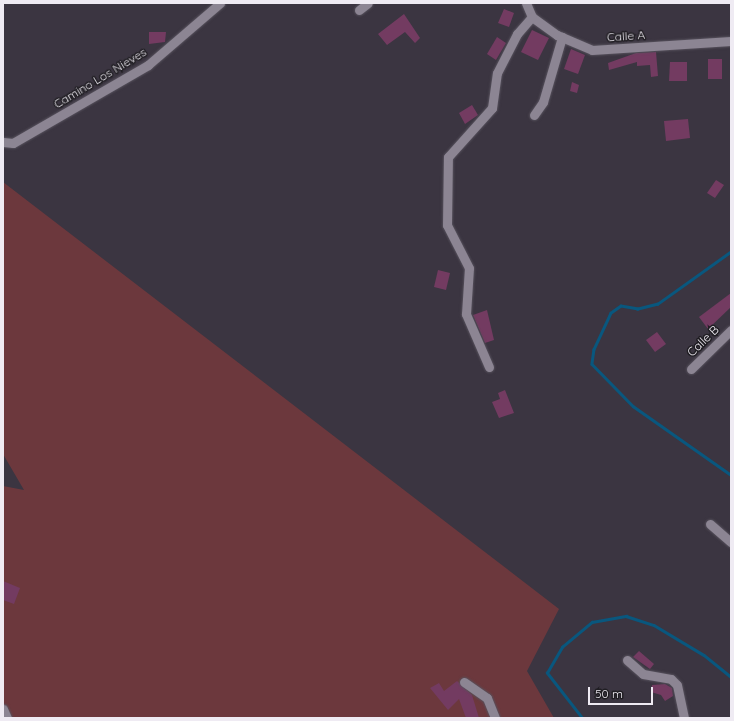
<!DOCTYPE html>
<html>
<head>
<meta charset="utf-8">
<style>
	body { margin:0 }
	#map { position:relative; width:734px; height:721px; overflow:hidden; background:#3b3541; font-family:Quicksand,sans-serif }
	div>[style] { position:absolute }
	.green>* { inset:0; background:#6c383d }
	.stream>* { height:2.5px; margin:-1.25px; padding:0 1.25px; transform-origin:1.25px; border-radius:1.25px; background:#09577e }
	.building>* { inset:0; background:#733b61 }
	.roads { filter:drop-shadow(0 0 1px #57525d) drop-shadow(0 0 1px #57525d) }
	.minor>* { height:9px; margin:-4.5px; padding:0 4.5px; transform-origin:4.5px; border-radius:4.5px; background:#8c8593 }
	span { translate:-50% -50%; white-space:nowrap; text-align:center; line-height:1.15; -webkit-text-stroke:3px #201e23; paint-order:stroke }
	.street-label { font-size:12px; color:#efebf3 }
	.frame { position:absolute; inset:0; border:4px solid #efebf3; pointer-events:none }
	.scale { position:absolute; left:588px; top:687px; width:65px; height:18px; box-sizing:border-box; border:2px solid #efebf3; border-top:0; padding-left:5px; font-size:12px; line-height:14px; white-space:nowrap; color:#efebf3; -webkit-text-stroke:3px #201e23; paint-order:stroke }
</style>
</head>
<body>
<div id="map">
	<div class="green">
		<i style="clip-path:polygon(3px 182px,559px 609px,527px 671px,554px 718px,3px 718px,3px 486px,24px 490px,3px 454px)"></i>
	</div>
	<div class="stream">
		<i style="left:731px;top:252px;width:90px;rotate:144.5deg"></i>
		<i style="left:658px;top:304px;width:21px;rotate:166deg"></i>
		<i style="left:638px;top:309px;width:17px;rotate:-170deg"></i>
		<i style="left:621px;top:306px;width:12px;rotate:145deg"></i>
		<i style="left:611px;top:313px;width:40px;rotate:115deg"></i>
		<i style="left:594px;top:349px;width:15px;rotate:98deg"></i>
		<i style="left:592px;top:364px;width:59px;rotate:45.7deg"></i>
		<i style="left:633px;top:406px;width:120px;rotate:35.1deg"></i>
		<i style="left:582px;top:718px;width:57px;rotate:-127.9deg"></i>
		<i style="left:547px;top:673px;width:30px;rotate:-60deg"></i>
		<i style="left:562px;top:647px;width:39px;rotate:-40deg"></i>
		<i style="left:592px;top:622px;width:35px;rotate:-10deg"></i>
		<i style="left:626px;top:616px;width:29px;rotate:18deg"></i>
		<i style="left:654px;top:625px;width:58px;rotate:31deg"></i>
		<i style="left:704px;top:655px;width:35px;rotate:39deg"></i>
	</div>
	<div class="building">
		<i style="clip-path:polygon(504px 9px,514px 13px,509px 27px,498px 23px)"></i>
		<i style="clip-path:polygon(404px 14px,420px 38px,415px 43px,405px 32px,387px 45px,378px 34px)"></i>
		<i style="clip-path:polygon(532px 30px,549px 38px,538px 60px,521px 52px)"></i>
		<i style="clip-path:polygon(149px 32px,166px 32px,165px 42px,149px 44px)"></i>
		<i style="clip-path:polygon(497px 37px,506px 43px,496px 60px,487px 54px)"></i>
		<i style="clip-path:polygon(571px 49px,585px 55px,578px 74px,564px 69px)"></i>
		<i style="clip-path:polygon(656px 52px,658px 76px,651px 77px,650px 65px,637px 66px,637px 62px,609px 70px,608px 63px,636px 53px)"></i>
		<i style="clip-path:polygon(708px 59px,722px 59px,722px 79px,708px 79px)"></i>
		<i style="clip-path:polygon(670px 62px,687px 62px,687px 81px,669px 81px)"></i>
		<i style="clip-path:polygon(572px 82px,579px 85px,577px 93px,570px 91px)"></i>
		<i style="clip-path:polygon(472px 105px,478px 115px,465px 124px,459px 113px)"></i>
		<i style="clip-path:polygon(688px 119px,690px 138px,666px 141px,664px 121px)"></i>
		<i style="clip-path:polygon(716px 180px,724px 185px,715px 198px,707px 193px)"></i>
		<i style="clip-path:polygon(438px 270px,450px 273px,446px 290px,434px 287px)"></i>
		<i style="clip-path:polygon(731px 293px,731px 307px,708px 329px,699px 317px)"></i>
		<i style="clip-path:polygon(487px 310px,494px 340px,485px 343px,473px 315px)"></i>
		<i style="clip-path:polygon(657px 332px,666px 344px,655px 352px,646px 340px)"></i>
		<i style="clip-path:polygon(505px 390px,514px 413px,499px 418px,492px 402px,500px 399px,498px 393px)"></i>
		<i style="clip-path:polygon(3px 581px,20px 588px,14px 604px,3px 600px)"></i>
		<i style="clip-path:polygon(639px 651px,654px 664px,650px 669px,633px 657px)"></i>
		<i style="clip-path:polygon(457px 681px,472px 695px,479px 718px,466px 718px,459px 699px,448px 710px,430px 688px,439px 683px,444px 691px)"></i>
		<i style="clip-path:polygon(665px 684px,672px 688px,673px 696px,665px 701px,661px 695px,651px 692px,652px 685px)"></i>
	</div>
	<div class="roads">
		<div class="minor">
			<i style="left:526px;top:3px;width:15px;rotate:67deg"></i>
			<i style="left:359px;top:10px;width:11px;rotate:-38deg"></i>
			<i style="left:532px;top:17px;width:31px;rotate:36deg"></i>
			<i style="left:557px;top:35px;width:38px;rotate:23deg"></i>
			<i style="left:592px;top:50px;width:139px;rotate:-3.7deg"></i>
			<i style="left:534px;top:115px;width:16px;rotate:-55deg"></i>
			<i style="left:543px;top:102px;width:68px;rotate:-73.7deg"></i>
			<i style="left:3px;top:142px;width:10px;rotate:6deg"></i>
			<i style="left:13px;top:143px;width:156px;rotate:-30deg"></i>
			<i style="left:148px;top:65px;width:95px;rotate:-40.7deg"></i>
			<i style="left:489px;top:367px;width:58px;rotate:-113.5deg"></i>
			<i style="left:466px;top:314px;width:46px;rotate:-86.3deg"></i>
			<i style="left:469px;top:268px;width:48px;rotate:-117.1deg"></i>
			<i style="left:447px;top:225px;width:68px;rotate:-89.2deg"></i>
			<i style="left:448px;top:157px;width:66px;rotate:-48.1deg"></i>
			<i style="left:492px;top:108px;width:35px;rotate:-82deg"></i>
			<i style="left:497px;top:73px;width:44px;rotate:-62.9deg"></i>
			<i style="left:517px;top:34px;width:23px;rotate:-49deg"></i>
			<i style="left:691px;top:369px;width:56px;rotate:-44.3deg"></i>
			<i style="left:710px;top:524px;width:28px;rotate:41deg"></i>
			<i style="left:627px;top:660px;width:21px;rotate:41deg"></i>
			<i style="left:643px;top:674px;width:28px;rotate:10deg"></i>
			<i style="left:671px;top:679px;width:8px;rotate:45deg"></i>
			<i style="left:677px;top:685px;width:34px;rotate:78deg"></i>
			<i style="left:464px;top:682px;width:28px;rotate:35deg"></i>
			<i style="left:487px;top:698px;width:22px;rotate:68deg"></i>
			<i style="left:3px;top:709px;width:10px;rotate:66deg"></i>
		</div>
	</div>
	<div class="street-label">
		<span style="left:626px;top:36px;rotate:-4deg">Calle A</span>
		<span style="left:100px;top:78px;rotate:-31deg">Camino Los Nieves</span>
		<span style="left:703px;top:341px;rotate:-44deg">Calle B</span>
	</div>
	<div class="frame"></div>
	<div class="scale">50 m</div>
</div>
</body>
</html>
